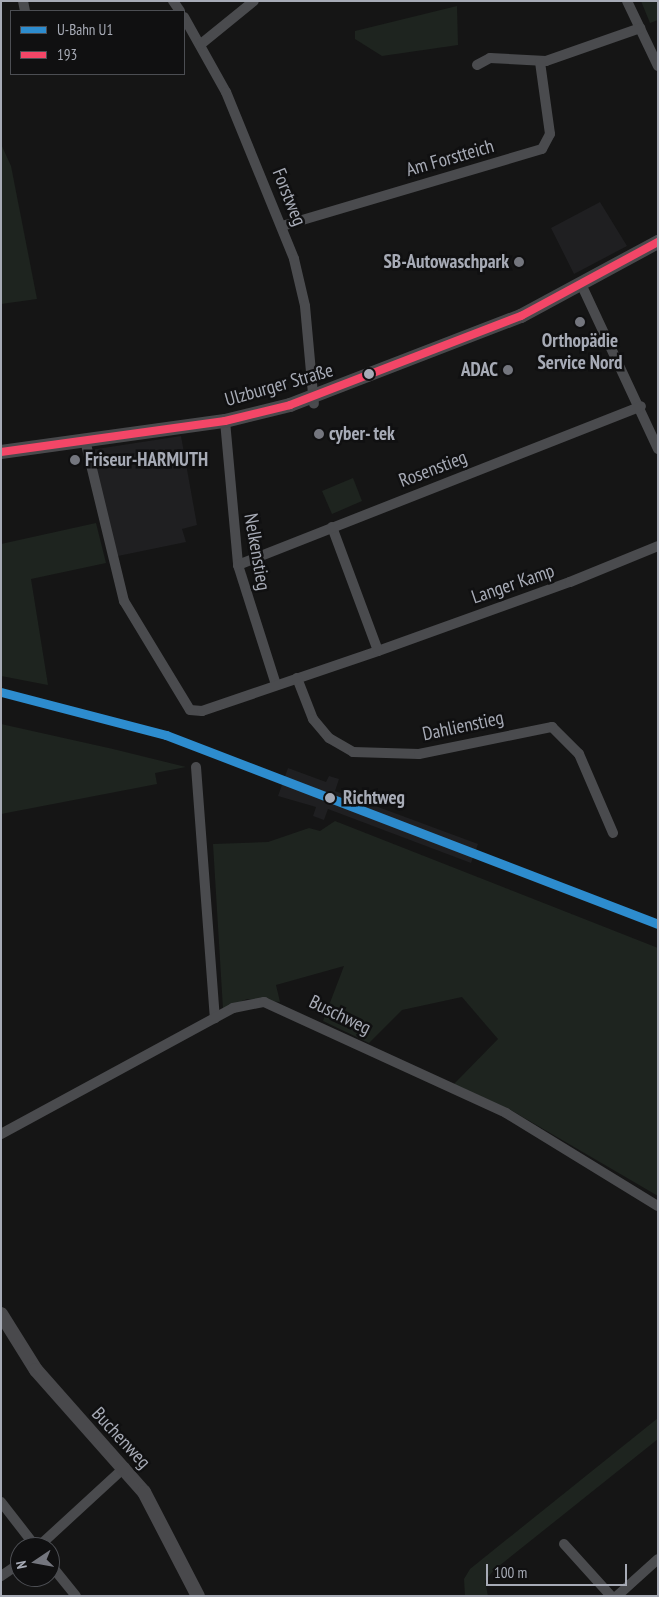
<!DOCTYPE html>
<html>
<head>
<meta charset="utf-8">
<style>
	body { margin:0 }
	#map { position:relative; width:659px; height:1597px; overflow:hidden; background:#151515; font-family:"PT Sans Narrow",sans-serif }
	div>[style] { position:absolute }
	.built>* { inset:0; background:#1f1f21 }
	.green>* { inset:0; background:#1e241f }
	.street>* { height:10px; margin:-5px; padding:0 5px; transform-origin:5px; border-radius:5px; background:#4a4b4e }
	.secondary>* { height:14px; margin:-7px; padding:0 7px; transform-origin:7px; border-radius:7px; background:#49494c }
	.bus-1>* { height:8px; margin:-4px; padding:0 4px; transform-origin:4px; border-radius:4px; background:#f34667 }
	.metro-1>* { height:9px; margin:-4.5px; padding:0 4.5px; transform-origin:4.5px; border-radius:4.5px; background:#2d8cce }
	.dots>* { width:14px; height:14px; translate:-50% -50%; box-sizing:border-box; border:2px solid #101011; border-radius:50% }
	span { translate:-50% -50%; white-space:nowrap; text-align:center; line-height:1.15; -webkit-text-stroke:5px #101011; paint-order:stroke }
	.street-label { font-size:19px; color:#a7abb6 }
	.poi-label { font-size:19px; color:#a7abb6; font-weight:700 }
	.right { translate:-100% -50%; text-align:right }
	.left { translate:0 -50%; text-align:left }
	.stop-label { font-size:19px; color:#a7abb6; font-weight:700 }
	.frame { position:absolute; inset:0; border:2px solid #a7abb6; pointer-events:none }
	.legend { position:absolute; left:10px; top:10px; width:175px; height:65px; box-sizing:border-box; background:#101011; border:1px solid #4c4e53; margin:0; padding:6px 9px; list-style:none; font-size:15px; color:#a7abb6 }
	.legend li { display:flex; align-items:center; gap:10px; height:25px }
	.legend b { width:25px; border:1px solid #4c4e53 }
	.north { position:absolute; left:10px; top:1537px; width:50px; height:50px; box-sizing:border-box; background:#101011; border:1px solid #4c4e53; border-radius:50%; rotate:258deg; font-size:14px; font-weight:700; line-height:20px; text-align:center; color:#a7abb6 }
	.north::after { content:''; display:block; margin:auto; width:18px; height:22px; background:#74767e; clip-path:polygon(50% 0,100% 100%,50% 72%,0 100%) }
	.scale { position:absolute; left:486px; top:1564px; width:141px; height:22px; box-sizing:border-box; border:2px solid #a7abb6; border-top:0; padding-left:6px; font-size:15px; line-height:18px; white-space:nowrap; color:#a7abb6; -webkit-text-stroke:4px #101011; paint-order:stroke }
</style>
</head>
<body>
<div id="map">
	<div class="built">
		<i style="clip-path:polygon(600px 202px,627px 246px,574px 274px,551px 228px)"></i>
		<i style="clip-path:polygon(181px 436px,197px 525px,182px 529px,186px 542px,113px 557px,90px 450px)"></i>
		<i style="clip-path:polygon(288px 768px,326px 782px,329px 776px,339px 779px,335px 791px,478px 844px,471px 863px,328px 809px,324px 820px,313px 816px,316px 807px,278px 796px)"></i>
	</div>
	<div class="green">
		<i style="clip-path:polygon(641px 1px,658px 1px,658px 20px,650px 23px)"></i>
		<i style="clip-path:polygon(457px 6px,458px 45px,382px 56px,355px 39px,355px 31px)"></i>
		<i style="clip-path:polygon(1px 144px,11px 166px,37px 299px,1px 304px)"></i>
		<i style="clip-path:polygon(353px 478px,362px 501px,332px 514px,322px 491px)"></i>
		<i style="clip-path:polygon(96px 523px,106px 563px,31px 579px,48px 685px,1px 676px,1px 544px)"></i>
		<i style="clip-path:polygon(1px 724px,113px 749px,186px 767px,155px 773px,157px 784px,1px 814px)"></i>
		<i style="clip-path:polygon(335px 821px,658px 948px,658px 1196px,509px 1109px,454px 1084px,498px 1039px,462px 997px,402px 1010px,369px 1043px,323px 1021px,344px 966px,276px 985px,280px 1002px,247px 999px,223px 1009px,213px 844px,268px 842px,309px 828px,320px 831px)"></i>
		<i style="clip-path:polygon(658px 1418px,658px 1439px,494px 1570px,485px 1581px,488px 1596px,465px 1596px,464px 1579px,470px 1569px)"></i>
	</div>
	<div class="street">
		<i style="left:23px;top:1px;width:10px;rotate:79deg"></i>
		<i style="left:173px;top:1px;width:12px;rotate:55deg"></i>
		<i style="left:627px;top:1px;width:72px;rotate:64.5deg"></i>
		<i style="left:184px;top:17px;width:86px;rotate:60.8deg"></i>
		<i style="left:226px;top:92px;width:180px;rotate:67.8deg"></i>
		<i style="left:294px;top:259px;width:48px;rotate:76.8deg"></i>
		<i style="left:305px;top:306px;width:98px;rotate:84.8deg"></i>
		<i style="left:201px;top:44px;width:68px;rotate:-39.1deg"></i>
		<i style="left:477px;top:65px;width:15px;rotate:-28deg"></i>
		<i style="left:490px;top:58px;width:56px;rotate:3.1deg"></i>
		<i style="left:546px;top:61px;width:100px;rotate:-19.3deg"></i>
		<i style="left:282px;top:226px;width:271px;rotate:-16.5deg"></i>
		<i style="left:542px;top:149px;width:17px;rotate:-62deg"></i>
		<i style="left:550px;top:134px;width:73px;rotate:-97.9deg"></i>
		<i style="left:582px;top:286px;width:180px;rotate:65deg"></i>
		<i style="left:225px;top:421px;width:145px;rotate:84.8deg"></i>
		<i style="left:238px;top:565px;width:126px;rotate:72.4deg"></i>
		<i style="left:85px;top:440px;width:166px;rotate:76.4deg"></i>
		<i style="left:124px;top:601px;width:127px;rotate:58.8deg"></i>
		<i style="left:190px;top:710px;width:12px;rotate:5deg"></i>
		<i style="left:202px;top:711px;width:186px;rotate:-18.8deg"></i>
		<i style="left:378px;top:651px;width:204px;rotate:-19.8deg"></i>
		<i style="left:570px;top:582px;width:95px;rotate:-22.2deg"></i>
		<i style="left:332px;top:527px;width:132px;rotate:69.6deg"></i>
		<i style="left:238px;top:565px;width:433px;rotate:-21.5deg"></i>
		<i style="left:297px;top:678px;width:44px;rotate:68.7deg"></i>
		<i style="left:313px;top:719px;width:25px;rotate:50deg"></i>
		<i style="left:329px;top:738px;width:28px;rotate:30deg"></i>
		<i style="left:353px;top:752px;width:66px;rotate:1.7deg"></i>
		<i style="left:419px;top:754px;width:136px;rotate:-11.5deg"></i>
		<i style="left:552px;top:727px;width:38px;rotate:45deg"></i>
		<i style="left:579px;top:754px;width:86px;rotate:66.7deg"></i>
		<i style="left:196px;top:767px;width:252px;rotate:85.7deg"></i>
		<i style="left:1px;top:1134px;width:264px;rotate:-28.5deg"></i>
		<i style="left:233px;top:1008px;width:32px;rotate:-11deg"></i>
		<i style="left:264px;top:1002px;width:266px;rotate:24.6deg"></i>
		<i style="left:506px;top:1113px;width:178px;rotate:31.5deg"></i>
		<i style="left:1px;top:1502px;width:57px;rotate:52.1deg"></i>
		<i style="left:564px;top:1544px;width:70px;rotate:47.9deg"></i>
		<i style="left:38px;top:1547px;width:118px;rotate:-42.6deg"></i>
		<i style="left:50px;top:1564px;width:41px;rotate:50.9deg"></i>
		<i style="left:1px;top:1576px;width:23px;rotate:-34deg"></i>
		<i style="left:617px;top:1596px;width:55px;rotate:-42.1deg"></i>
	</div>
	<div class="secondary">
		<i style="left:1px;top:452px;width:226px;rotate:-7.9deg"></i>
		<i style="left:225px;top:421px;width:67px;rotate:-13.8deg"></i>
		<i style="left:290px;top:405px;width:248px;rotate:-21.1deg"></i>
		<i style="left:521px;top:316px;width:156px;rotate:-28.4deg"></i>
		<i style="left:1px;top:1314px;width:66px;rotate:58deg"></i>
		<i style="left:36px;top:1370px;width:163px;rotate:48.5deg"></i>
		<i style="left:144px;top:1492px;width:117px;rotate:62.6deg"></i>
	</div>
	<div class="bus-1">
		<i style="left:1px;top:452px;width:226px;rotate:-7.9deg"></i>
		<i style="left:225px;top:421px;width:67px;rotate:-13.8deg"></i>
		<i style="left:290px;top:405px;width:248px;rotate:-21.1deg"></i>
		<i style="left:521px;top:316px;width:156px;rotate:-28.4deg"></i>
	</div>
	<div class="metro-1">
		<i style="left:1px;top:692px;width:171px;rotate:14.6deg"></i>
		<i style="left:166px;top:735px;width:527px;rotate:21.01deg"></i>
	</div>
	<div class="dots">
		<i style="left:519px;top:262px;background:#74767e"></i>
		<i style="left:580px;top:322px;background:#74767e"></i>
		<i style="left:508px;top:370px;background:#74767e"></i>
		<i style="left:369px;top:374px;background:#a7abb6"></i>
		<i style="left:319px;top:434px;background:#74767e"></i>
		<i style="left:75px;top:460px;background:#74767e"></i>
		<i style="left:330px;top:798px;background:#a7abb6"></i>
	</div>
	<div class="street-label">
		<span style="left:450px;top:158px;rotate:-16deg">Am Forstteich</span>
		<span style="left:289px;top:197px;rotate:68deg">Forstweg</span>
		<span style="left:279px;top:385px;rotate:-16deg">Ulzburger Straße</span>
		<span style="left:433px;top:469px;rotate:-21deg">Rosenstieg</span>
		<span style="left:257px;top:552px;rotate:80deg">Nelkenstieg</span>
		<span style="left:513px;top:584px;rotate:-19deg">Langer Kamp</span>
		<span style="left:463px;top:726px;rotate:-12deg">Dahlienstieg</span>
		<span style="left:340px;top:1015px;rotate:26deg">Buschweg</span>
		<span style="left:121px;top:1438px;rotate:47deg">Buchenweg</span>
	</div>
	<div class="poi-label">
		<span class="right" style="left:509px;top:262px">SB-Autowaschpark</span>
		<span style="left:580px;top:352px">Orthopädie<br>Service Nord</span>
		<span class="right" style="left:498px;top:370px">ADAC</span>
		<span class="left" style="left:329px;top:434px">cyber- tek</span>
		<span class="left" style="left:85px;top:460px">Friseur-HARMUTH</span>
	</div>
	<div class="stop-label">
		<span class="left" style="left:343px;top:798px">Richtweg</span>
	</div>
	<div class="frame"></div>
	<ul class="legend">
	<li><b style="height:6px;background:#2d8cce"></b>U-Bahn U1</li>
	<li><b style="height:6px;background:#f34667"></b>193</li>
	</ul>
	<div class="north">N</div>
	<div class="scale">100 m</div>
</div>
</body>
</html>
